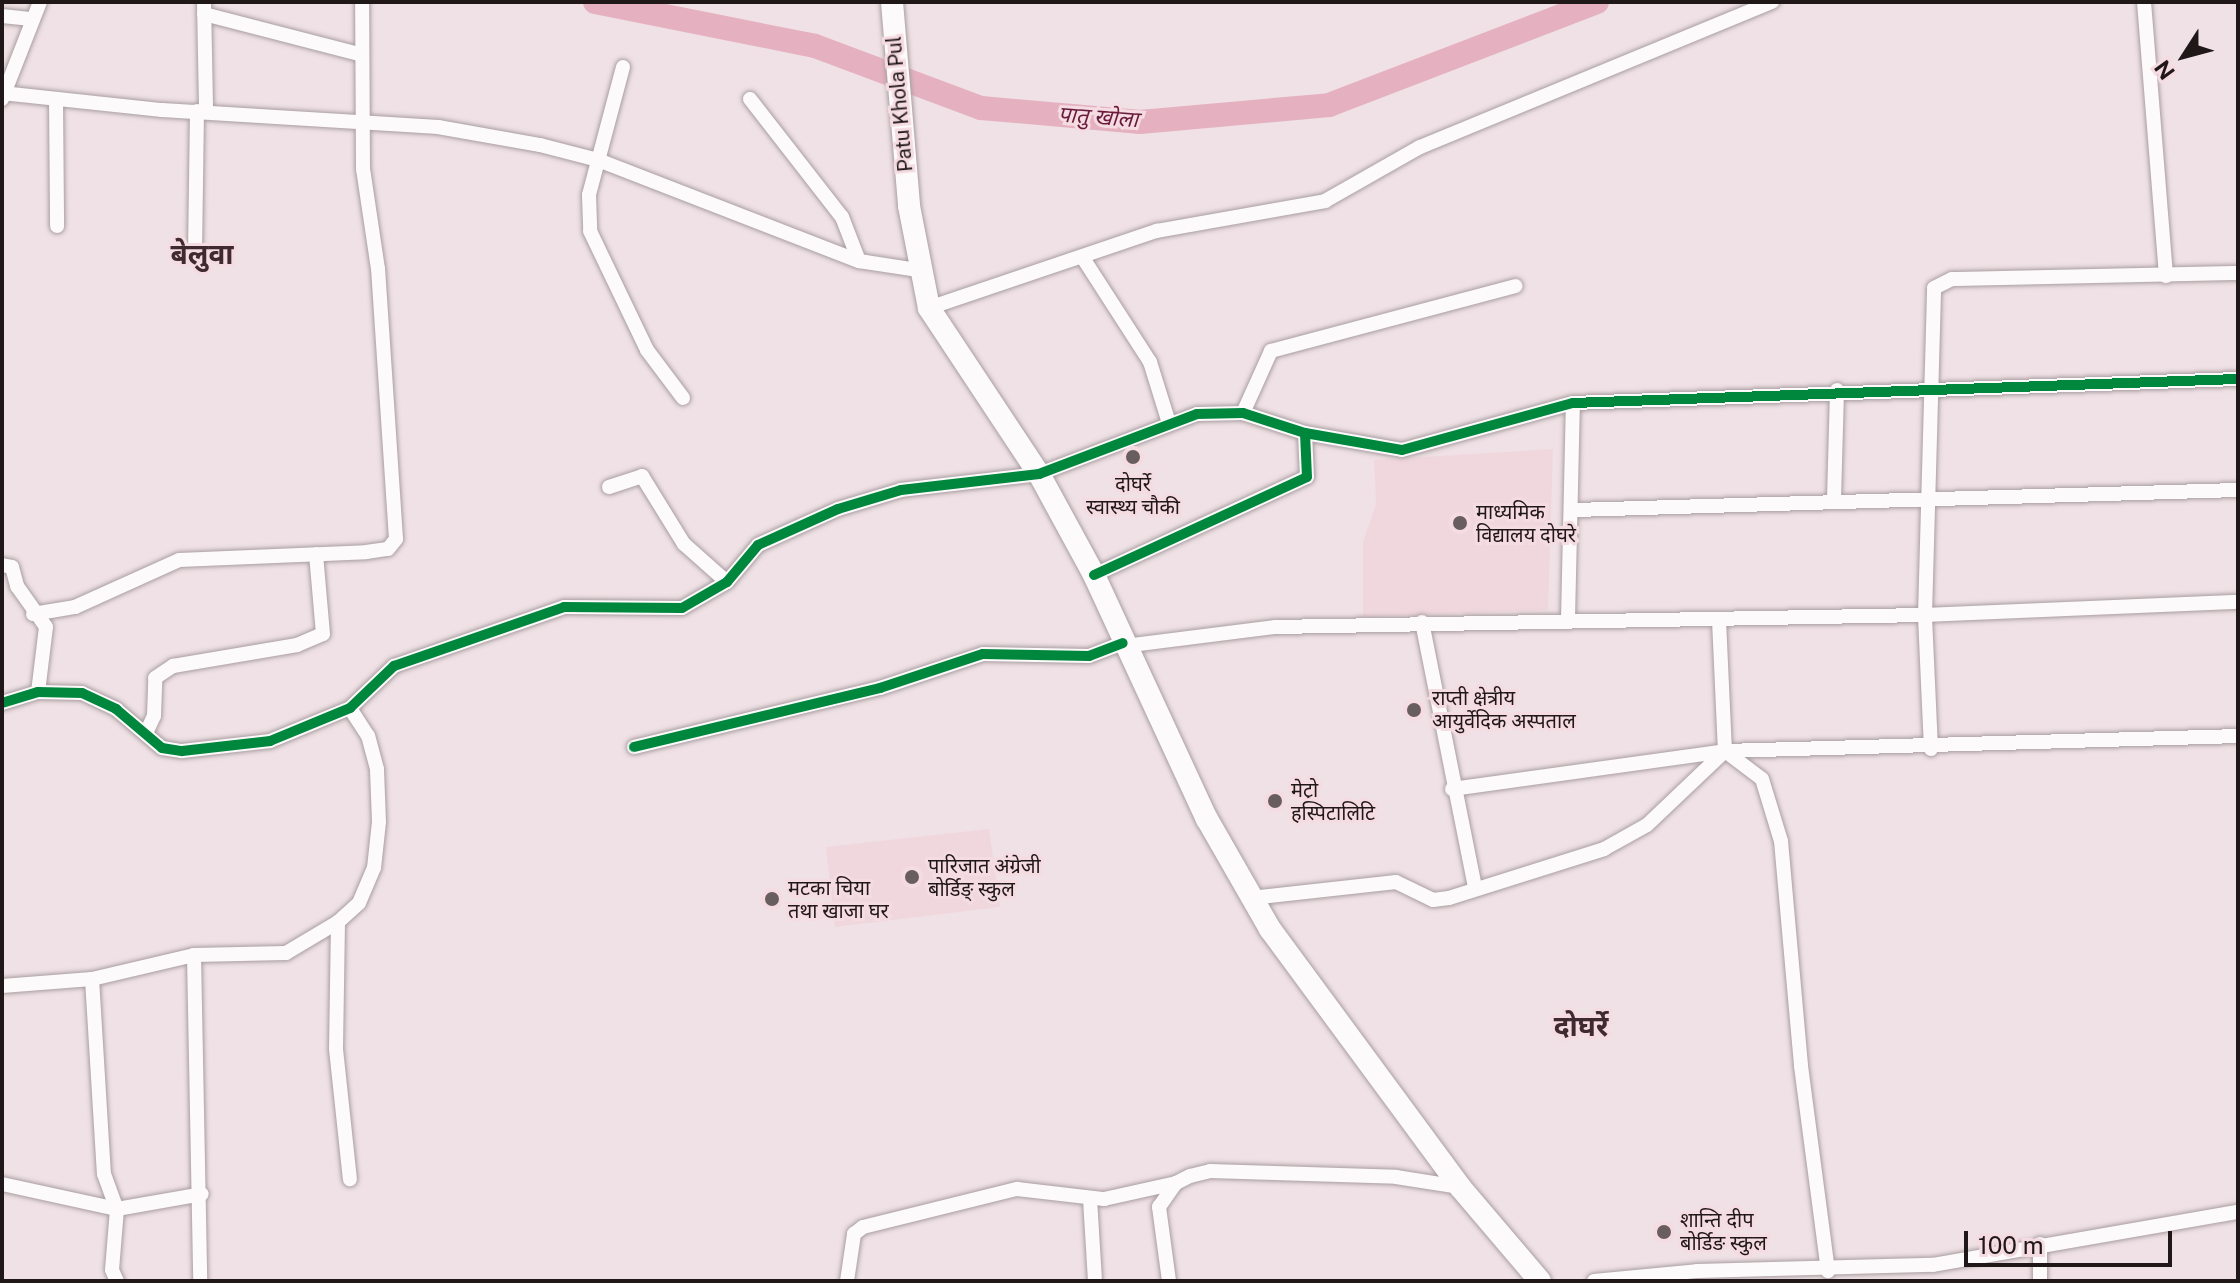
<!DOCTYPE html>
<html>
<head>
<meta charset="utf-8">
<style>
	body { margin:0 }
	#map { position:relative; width:2240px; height:1283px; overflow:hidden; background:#efe1e5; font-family:"Public Sans","Noto Sans Devanagari",sans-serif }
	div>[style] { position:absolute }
	.built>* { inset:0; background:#f0d7de }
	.river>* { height:24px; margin:-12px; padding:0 12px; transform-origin:12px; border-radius:12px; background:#e5b1c1 }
	.roads { filter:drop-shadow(0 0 2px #a99ea1) drop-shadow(0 0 2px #a99ea1) }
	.street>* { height:14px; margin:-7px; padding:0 7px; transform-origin:7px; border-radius:7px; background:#fdfafb }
	.secondary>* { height:22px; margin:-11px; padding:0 11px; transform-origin:11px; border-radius:11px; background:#fdfafb }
	.cycleway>* { height:10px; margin:-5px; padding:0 5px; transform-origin:5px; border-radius:5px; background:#00873e }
	.dots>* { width:22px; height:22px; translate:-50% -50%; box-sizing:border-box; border:4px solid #f5dbe2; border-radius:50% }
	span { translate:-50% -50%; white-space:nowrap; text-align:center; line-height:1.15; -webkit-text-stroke:6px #f5dbe2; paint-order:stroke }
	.street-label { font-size:20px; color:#201719 }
	.poi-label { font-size:20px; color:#201719 }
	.left { translate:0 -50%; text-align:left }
	.water-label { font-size:22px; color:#691a3a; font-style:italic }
	.district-label { font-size:28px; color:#3e2a30; font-weight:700 }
	.frame { position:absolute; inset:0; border:4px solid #201719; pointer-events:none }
	.north { position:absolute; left:2144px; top:16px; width:80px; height:80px; -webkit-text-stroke:6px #f5dbe2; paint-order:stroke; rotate:234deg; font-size:22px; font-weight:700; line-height:32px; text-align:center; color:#201719 }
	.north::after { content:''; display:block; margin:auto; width:28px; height:36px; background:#201719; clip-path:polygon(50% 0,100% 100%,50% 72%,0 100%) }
	.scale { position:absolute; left:1964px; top:1231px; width:208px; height:36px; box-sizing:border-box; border:4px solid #201719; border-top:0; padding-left:10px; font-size:24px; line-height:28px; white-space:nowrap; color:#201719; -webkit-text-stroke:6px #f5dbe2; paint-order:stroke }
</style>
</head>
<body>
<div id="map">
	<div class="built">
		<i style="clip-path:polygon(1553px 449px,1548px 610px,1363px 617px,1363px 542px,1376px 504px,1374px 460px)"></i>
		<i style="clip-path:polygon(989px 829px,1000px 907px,835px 927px,826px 847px)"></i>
	</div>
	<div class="river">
		<i style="left:595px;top:2px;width:224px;rotate:11.3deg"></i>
		<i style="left:815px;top:46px;width:177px;rotate:20.5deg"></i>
		<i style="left:981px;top:108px;width:160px;rotate:5deg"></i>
		<i style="left:1140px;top:122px;width:190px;rotate:-5.1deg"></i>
		<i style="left:1329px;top:105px;width:287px;rotate:-21deg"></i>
	</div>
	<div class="roads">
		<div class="street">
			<i style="left:204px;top:2px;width:109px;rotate:88.9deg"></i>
			<i style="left:2144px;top:2px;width:275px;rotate:85.4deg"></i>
			<i style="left:204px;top:14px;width:163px;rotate:14.5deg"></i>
			<i style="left:2px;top:16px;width:30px;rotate:6deg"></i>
			<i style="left:623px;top:67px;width:132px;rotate:104.9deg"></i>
			<i style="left:589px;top:195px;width:36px;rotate:88deg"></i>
			<i style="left:590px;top:231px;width:132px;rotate:64.4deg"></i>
			<i style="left:647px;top:350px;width:60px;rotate:53.1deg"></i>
			<i style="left:2px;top:93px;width:161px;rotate:6.1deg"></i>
			<i style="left:162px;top:110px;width:277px;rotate:3.5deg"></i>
			<i style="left:438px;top:127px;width:104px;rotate:10deg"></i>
			<i style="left:540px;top:145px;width:60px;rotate:14.5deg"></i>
			<i style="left:598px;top:160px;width:280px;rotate:21.2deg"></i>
			<i style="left:859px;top:261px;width:60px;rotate:8.7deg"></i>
			<i style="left:2px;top:99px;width:104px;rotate:-68.6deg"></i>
			<i style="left:750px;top:99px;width:150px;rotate:52.1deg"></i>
			<i style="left:842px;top:217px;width:47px;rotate:68.9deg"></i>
			<i style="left:56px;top:100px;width:126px;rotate:89.5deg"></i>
			<i style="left:195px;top:254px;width:143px;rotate:-89.2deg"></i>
			<i style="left:1083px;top:258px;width:124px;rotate:57.2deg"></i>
			<i style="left:1150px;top:362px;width:64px;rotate:72.7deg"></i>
			<i style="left:929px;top:308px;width:241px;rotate:-18.7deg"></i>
			<i style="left:1157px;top:231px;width:171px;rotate:-10.1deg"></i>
			<i style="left:1325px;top:201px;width:109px;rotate:-29.6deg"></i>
			<i style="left:1420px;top:147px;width:381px;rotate:-22.4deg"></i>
			<i style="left:1243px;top:413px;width:68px;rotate:-65.7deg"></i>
			<i style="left:1271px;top:351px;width:253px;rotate:-14.9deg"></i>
			<i style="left:609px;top:487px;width:35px;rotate:-18deg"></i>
			<i style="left:642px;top:476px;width:80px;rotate:58.3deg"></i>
			<i style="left:684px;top:544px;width:57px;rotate:41.5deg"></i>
			<i style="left:1834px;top:499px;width:109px;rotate:-88.4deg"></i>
			<i style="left:1575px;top:510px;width:663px;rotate:-1.73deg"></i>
			<i style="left:2px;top:565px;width:10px;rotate:11deg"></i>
			<i style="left:12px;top:567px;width:20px;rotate:75deg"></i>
			<i style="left:17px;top:586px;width:50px;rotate:54.7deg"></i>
			<i style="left:46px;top:627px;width:65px;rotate:97deg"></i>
			<i style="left:1094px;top:575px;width:234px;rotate:-24.7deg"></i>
			<i style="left:1307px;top:477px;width:44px;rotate:-92.6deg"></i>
			<i style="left:33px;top:614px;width:43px;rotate:-9.5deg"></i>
			<i style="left:75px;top:607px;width:114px;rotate:-24.3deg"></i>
			<i style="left:179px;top:560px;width:187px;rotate:-2.4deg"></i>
			<i style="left:366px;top:552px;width:22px;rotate:-8deg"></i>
			<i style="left:388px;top:549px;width:13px;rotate:-51deg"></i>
			<i style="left:396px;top:539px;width:271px;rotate:-93.8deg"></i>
			<i style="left:378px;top:269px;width:101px;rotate:-98.5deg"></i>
			<i style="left:363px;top:169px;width:167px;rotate:-90.3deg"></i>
			<i style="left:1568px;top:619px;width:216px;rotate:-88.7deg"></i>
			<i style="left:1719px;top:620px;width:131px;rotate:87.4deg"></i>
			<i style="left:1725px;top:751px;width:46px;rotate:37.1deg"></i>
			<i style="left:1762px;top:779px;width:65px;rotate:73deg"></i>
			<i style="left:1781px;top:841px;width:226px;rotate:84.9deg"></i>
			<i style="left:1801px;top:1066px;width:207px;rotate:82.5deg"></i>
			<i style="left:1422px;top:622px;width:270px;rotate:78.7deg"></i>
			<i style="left:1124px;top:646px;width:152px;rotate:-7.2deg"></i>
			<i style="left:1275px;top:627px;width:650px;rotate:-1.06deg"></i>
			<i style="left:1925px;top:615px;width:313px;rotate:-2.4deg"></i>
			<i style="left:2px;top:703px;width:38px;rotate:-17deg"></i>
			<i style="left:38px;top:692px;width:44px;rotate:1.3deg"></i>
			<i style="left:82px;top:693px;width:38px;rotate:25deg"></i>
			<i style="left:116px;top:709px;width:60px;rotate:40.3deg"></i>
			<i style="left:162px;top:748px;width:20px;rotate:9deg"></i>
			<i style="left:182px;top:751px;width:89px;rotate:-6.5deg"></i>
			<i style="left:270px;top:741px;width:87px;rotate:-22.4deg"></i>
			<i style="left:350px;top:708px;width:61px;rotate:-43.7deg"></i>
			<i style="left:394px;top:666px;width:180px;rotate:-19.1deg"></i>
			<i style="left:564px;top:607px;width:118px;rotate:0.5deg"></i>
			<i style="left:682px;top:608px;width:52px;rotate:-30deg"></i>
			<i style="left:727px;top:582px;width:48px;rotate:-50deg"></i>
			<i style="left:758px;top:545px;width:88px;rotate:-24.2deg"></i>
			<i style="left:838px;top:509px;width:66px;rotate:-16.8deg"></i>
			<i style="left:901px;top:490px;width:139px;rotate:-6.6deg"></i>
			<i style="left:1039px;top:474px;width:169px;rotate:-20.8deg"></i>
			<i style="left:1197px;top:414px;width:46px;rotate:-1.2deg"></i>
			<i style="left:1243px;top:413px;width:65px;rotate:17.9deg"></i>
			<i style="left:1305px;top:433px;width:98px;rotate:9.9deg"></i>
			<i style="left:1402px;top:450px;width:177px;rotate:-15.4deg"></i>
			<i style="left:1573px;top:403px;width:665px;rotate:-2.07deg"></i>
			<i style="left:146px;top:733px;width:19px;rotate:-65deg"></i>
			<i style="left:154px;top:716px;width:38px;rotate:-88deg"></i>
			<i style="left:155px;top:678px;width:22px;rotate:-34deg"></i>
			<i style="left:173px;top:666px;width:126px;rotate:-9.6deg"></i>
			<i style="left:297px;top:645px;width:28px;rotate:-23deg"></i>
			<i style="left:323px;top:634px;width:80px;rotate:-95deg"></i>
			<i style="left:634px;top:747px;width:253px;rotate:-13.5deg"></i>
			<i style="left:880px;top:688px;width:108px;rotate:-18.3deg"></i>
			<i style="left:983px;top:654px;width:106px;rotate:1.1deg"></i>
			<i style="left:1089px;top:656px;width:36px;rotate:-21deg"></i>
			<i style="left:1931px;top:749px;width:134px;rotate:-92.6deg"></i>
			<i style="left:1925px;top:615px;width:327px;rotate:-88.4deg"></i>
			<i style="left:1934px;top:288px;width:20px;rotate:-27deg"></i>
			<i style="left:1952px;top:279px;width:286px;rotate:-1.2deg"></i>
			<i style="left:1452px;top:789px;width:276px;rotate:-7.9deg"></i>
			<i style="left:1725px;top:751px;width:513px;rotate:-1.67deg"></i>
			<i style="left:1251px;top:898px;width:146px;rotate:-6.3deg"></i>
			<i style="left:1396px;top:882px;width:41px;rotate:25.9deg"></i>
			<i style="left:1433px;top:900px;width:16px;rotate:-7deg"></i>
			<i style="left:1449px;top:898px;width:163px;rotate:-17.5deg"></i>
			<i style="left:1604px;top:849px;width:49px;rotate:-29.2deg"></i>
			<i style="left:1647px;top:825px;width:108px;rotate:-43.5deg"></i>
			<i style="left:338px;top:922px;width:127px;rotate:90.9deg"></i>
			<i style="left:336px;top:1049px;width:131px;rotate:83.9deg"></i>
			<i style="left:194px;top:955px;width:326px;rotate:88.9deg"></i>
			<i style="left:92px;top:979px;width:195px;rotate:86.5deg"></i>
			<i style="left:104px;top:1174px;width:37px;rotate:70deg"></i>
			<i style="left:117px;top:1209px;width:61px;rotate:94.7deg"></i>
			<i style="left:112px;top:1270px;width:12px;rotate:66deg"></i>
			<i style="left:2px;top:986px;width:90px;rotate:-4.4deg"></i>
			<i style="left:92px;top:979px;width:105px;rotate:-13.2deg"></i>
			<i style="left:194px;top:955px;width:92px;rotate:-1.2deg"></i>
			<i style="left:286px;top:953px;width:61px;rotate:-30.8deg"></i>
			<i style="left:338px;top:922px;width:28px;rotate:-42deg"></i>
			<i style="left:359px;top:903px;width:38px;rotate:-67deg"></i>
			<i style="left:374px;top:868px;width:46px;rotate:-83.8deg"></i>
			<i style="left:379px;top:822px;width:53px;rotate:-92.2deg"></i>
			<i style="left:377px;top:769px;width:34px;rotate:-105deg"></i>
			<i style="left:368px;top:736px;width:33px;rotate:-123deg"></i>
			<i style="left:2px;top:1184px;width:118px;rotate:12.3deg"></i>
			<i style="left:117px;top:1209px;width:86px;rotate:-10deg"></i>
			<i style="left:1090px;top:1199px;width:82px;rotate:86.5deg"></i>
			<i style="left:2040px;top:1244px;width:37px;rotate:90deg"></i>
			<i style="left:847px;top:1281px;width:48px;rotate:-81.5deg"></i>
			<i style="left:854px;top:1234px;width:11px;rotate:-38deg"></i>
			<i style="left:863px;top:1227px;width:159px;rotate:-13.9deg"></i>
			<i style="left:1017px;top:1189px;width:88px;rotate:6.6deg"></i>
			<i style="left:1104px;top:1199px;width:74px;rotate:-12.5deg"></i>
			<i style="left:1169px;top:1281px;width:75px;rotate:-97.7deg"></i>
			<i style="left:1159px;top:1207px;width:29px;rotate:-55deg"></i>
			<i style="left:1176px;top:1183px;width:16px;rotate:-27deg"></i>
			<i style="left:1190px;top:1176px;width:21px;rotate:-14deg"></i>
			<i style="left:1210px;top:1171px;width:186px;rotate:1.8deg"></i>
			<i style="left:1396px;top:1177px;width:65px;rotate:8.9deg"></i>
			<i style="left:1594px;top:1281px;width:103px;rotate:-5.5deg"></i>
			<i style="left:1697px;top:1271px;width:236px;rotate:-1.5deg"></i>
			<i style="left:1933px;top:1265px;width:310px;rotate:-9.9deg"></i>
		</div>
		<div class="secondary">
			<i style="left:892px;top:2px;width:205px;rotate:85.2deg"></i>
			<i style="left:909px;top:206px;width:104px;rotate:78.9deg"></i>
			<i style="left:929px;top:308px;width:199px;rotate:56.5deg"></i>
			<i style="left:1039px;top:474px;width:115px;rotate:61.4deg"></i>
			<i style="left:1094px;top:575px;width:269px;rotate:65.2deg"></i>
			<i style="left:1207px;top:819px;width:127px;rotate:60.2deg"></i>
			<i style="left:1270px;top:929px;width:320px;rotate:53.6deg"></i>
			<i style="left:1460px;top:1187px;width:123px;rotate:49.6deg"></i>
		</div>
	</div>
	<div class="cycleway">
		<i style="left:1094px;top:575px;width:234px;rotate:-24.7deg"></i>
		<i style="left:1307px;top:477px;width:44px;rotate:-92.6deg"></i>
		<i style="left:2px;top:703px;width:38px;rotate:-17deg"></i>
		<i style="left:38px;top:692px;width:44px;rotate:1.3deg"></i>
		<i style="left:82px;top:693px;width:38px;rotate:25deg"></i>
		<i style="left:116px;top:709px;width:60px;rotate:40.3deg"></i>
		<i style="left:162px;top:748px;width:20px;rotate:9deg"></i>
		<i style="left:182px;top:751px;width:89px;rotate:-6.5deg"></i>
		<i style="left:270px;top:741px;width:87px;rotate:-22.4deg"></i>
		<i style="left:350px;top:708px;width:61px;rotate:-43.7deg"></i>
		<i style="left:394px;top:666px;width:180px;rotate:-19.1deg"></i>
		<i style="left:564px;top:607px;width:118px;rotate:0.5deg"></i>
		<i style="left:682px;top:608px;width:52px;rotate:-30deg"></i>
		<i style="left:727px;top:582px;width:48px;rotate:-50deg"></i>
		<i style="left:758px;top:545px;width:88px;rotate:-24.2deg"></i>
		<i style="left:838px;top:509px;width:66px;rotate:-16.8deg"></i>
		<i style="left:901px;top:490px;width:139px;rotate:-6.6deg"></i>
		<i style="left:1039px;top:474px;width:169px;rotate:-20.8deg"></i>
		<i style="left:1197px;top:414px;width:46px;rotate:-1.2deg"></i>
		<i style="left:1243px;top:413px;width:65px;rotate:17.9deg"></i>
		<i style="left:1305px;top:433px;width:98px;rotate:9.9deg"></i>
		<i style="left:1402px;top:450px;width:177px;rotate:-15.4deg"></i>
		<i style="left:1573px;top:403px;width:665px;rotate:-2.07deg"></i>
		<i style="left:634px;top:747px;width:253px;rotate:-13.5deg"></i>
		<i style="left:880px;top:688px;width:108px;rotate:-18.3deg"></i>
		<i style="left:983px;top:654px;width:106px;rotate:1.1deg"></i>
		<i style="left:1089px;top:656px;width:36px;rotate:-21deg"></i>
	</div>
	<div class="dots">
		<i style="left:1133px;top:457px;background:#685e60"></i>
		<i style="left:1460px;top:523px;background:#685e60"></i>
		<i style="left:1414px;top:710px;background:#685e60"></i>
		<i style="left:1275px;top:801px;background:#685e60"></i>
		<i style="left:912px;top:877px;background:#685e60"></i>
		<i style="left:772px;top:899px;background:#685e60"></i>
		<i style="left:1664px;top:1232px;background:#685e60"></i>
	</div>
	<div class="street-label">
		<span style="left:900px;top:104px;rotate:-95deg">Patu Khola Pul</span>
	</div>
	<div class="poi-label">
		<span style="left:1133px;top:496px">दोघर्रे<br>स्वास्थ्य चौकी</span>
		<span class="left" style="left:1476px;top:524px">माध्यमिक<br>विद्यालय दोघरे</span>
		<span class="left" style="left:1432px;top:710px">राप्ती क्षेत्रीय<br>आयुर्वेदिक अस्पताल</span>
		<span class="left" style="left:1291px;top:802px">मेट्रो<br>हस्पिटालिटि</span>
		<span class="left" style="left:928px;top:878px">पारिजात अंग्रेजी<br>बोर्डिङ् स्कुल</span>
		<span class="left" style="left:788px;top:900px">मटका चिया<br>तथा खाजा घर</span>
		<span class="left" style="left:1680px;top:1232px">शान्ति दीप<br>बोर्डिङ स्कुल</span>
	</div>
	<div class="water-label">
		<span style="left:1098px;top:117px;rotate:4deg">पातु खोला</span>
	</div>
	<div class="district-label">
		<span style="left:202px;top:254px">बेलुवा</span>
		<span style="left:1581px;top:1026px">दोघर्रे</span>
	</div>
	<div class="frame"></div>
	<div class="north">N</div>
	<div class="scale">100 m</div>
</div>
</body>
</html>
